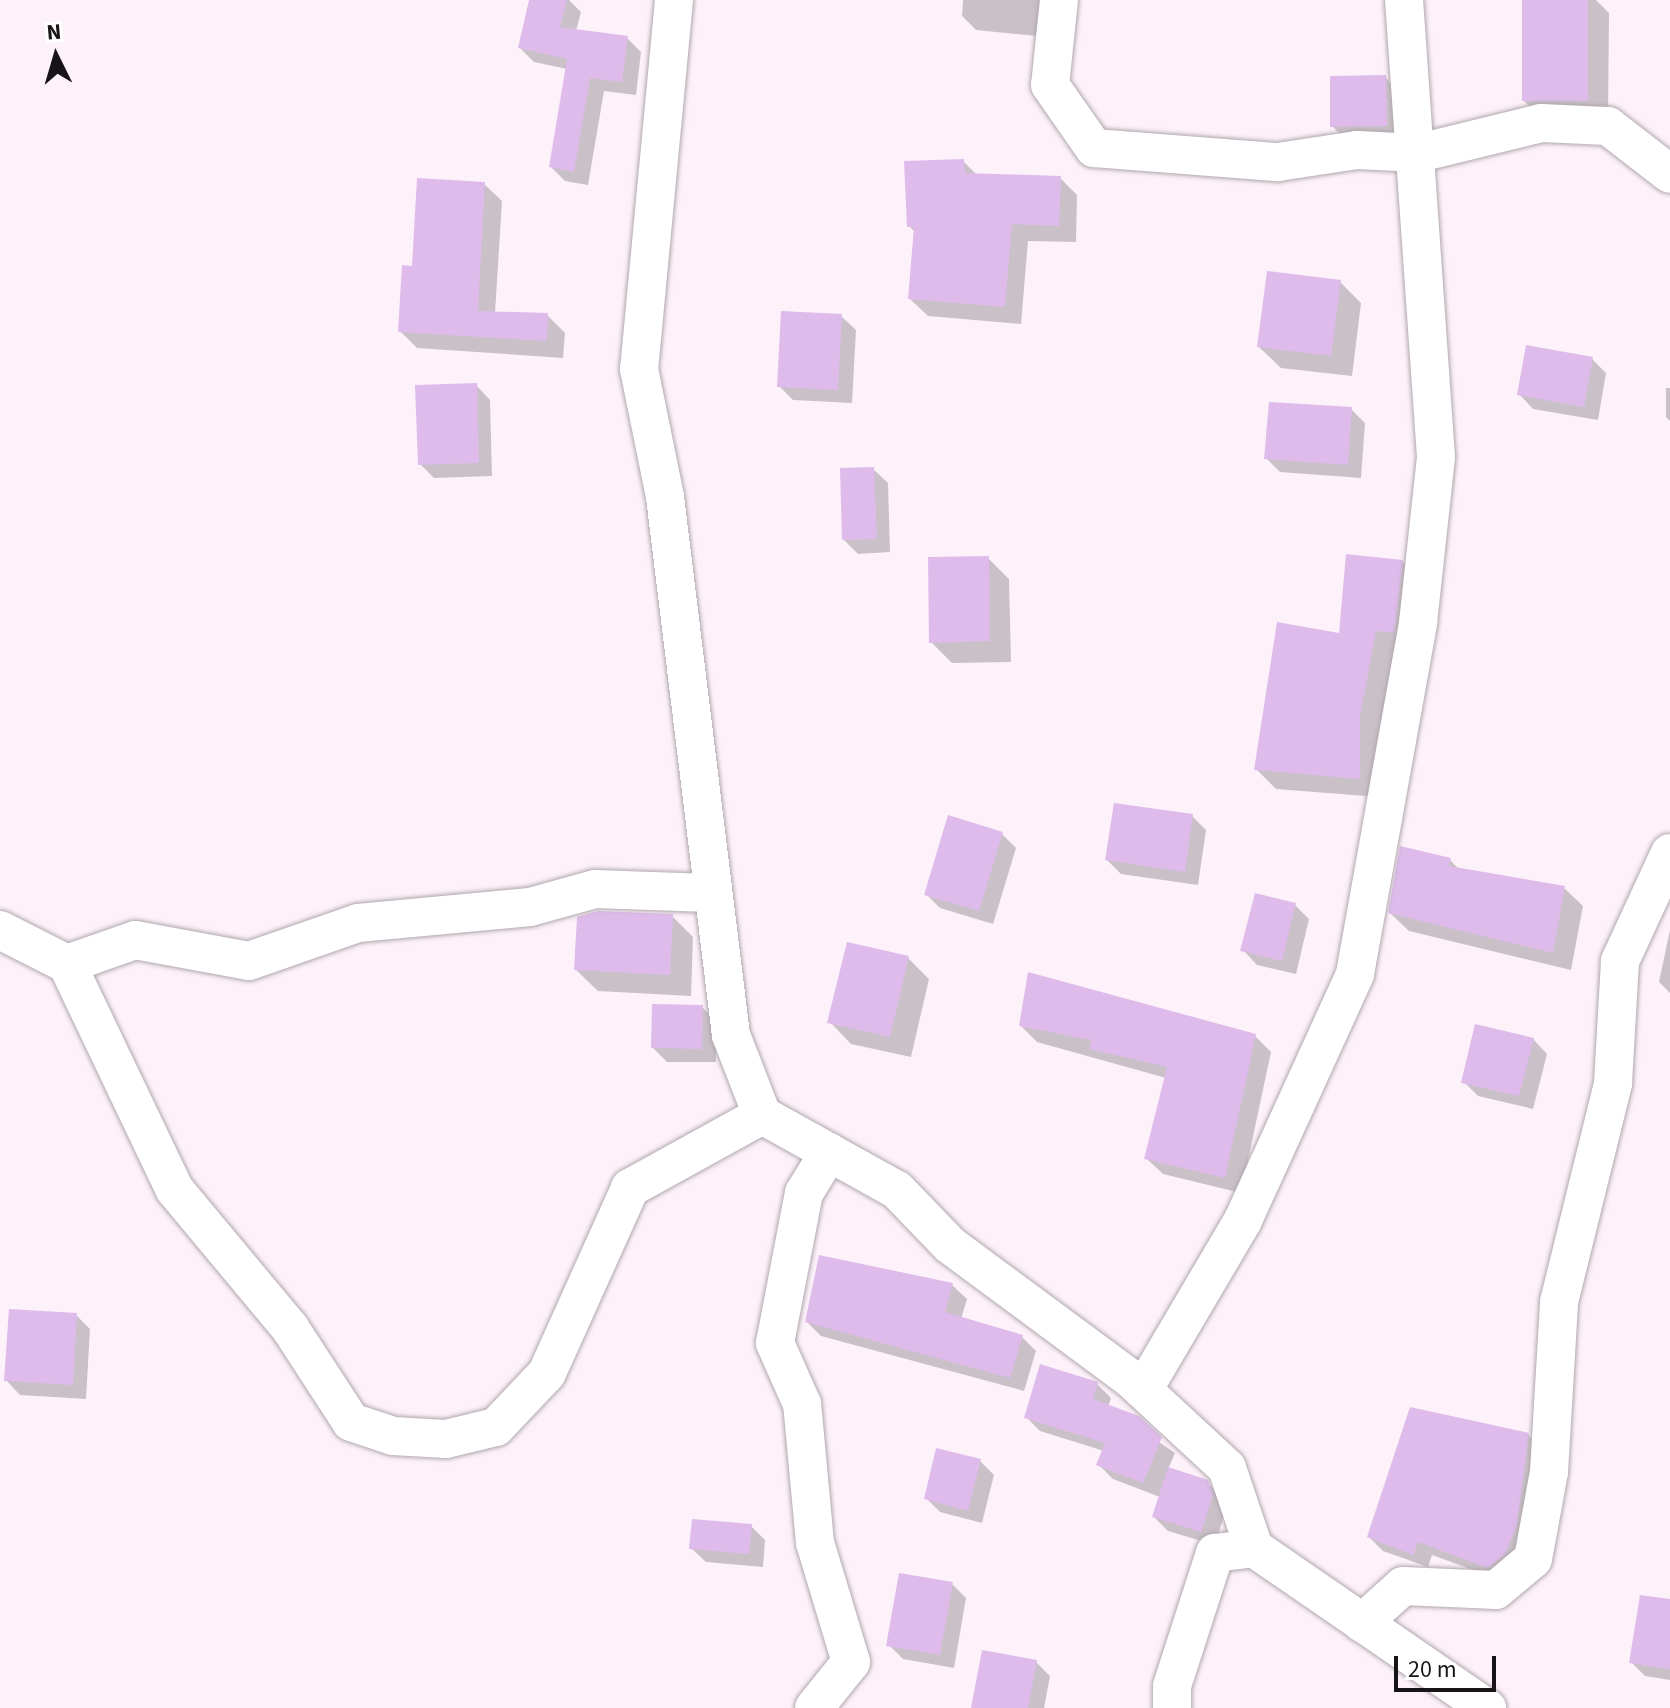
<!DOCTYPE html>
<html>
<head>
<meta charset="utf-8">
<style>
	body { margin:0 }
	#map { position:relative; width:1670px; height:1708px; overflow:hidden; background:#fdf2fa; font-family:"Source Sans 3",sans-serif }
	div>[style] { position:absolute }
	.shadow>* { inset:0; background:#0003 }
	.building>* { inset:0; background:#debbeb }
	.roads { filter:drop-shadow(0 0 2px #b1a7ae) drop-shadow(0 0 2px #b1a7ae) }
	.minor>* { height:38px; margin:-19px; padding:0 19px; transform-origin:19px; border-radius:19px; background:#fff }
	span { translate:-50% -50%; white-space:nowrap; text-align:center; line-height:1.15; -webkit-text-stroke:8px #fff; paint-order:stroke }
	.north { position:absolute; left:16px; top:16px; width:80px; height:80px; -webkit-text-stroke:6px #fff; paint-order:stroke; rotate:355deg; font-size:22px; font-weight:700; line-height:32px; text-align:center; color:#171316 }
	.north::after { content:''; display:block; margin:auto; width:28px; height:36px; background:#171316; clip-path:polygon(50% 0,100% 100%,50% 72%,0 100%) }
	.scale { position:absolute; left:1394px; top:1656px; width:102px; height:36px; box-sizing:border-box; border:4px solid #171316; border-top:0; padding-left:10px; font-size:24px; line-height:28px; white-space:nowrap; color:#171316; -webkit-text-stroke:6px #fff; paint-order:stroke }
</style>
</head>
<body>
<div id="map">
	<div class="shadow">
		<i style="clip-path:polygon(531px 0,569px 0,581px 12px,576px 31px,627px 38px,641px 52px,636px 95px,604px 91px,588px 185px,565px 181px,551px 167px,567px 69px,534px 62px,520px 48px)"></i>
		<i style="clip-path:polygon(963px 0,1050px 0,1047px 37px,976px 30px,962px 16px)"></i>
		<i style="clip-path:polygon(1524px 0,1596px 0,1609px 13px,1608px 122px,1545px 122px,1524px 101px)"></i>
		<i style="clip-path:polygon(1385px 77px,1399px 91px,1400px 139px,1346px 140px,1332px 126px)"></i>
		<i style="clip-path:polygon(963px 161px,977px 175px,1060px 178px,1077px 195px,1076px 242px,1028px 241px,1021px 324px,928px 316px,910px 299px,916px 233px,909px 226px)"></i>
		<i style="clip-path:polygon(484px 184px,502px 201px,495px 313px,547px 315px,565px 333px,563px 358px,417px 348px,400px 331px,414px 268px)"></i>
		<i style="clip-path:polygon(1340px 282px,1361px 303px,1352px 376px,1281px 368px,1259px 347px)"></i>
		<i style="clip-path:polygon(841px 316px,856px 330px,852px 403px,793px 400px,779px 386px)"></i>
		<i style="clip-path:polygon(1592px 359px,1606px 373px,1598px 420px,1533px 409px,1519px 394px)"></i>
		<i style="clip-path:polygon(476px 385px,490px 400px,492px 476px,434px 478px,420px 464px)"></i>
		<i style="clip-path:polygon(1666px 388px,1670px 388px,1670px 421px,1666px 417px)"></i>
		<i style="clip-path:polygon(1351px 409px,1365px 423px,1361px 478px,1280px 472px,1266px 458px)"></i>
		<i style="clip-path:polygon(873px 469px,888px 483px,890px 552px,858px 554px,844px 540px)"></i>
		<i style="clip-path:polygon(988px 558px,1009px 579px,1011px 662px,952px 663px,931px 642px)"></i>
		<i style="clip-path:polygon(1402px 561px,1421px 581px,1379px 797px,1276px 789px,1256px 769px)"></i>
		<i style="clip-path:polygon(1192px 816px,1206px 830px,1198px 885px,1121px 874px,1107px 860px)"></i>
		<i style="clip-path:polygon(1002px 834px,1016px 848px,993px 924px,940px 908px,926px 894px)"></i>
		<i style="clip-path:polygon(1450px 860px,1460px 870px,1564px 888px,1583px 906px,1571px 970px,1409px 931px,1390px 913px)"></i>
		<i style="clip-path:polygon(1295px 905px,1309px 919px,1296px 974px,1257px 965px,1243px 950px)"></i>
		<i style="clip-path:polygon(672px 916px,693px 937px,691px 996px,598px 991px,576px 970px)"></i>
		<i style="clip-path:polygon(1670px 930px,1670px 993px,1659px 982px)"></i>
		<i style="clip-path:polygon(908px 958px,929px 979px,911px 1057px,851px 1044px,830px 1022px)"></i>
		<i style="clip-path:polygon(702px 1007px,716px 1021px,716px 1062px,667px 1062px,653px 1048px)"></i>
		<i style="clip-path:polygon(1021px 1026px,1255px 1036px,1271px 1052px,1241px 1193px,1163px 1174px,1146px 1158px,1166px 1078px,1037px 1042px)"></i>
		<i style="clip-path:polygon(1533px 1039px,1547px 1054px,1533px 1109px,1478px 1096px,1464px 1082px)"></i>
		<i style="clip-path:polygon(952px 1285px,967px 1299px,961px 1319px,1022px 1337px,1036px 1351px,1024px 1391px,821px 1336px,807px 1322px)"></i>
		<i style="clip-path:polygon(76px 1315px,90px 1329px,86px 1399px,20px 1395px,6px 1380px)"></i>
		<i style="clip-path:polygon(1097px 1384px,1111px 1398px,1108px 1407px,1175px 1453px,1168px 1469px,1206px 1481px,1220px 1496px,1226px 1509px,1215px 1545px,1168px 1531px,1154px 1517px,1160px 1497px,1113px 1479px,1099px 1465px,1104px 1451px,1040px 1431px,1026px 1417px)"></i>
		<i style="clip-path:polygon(1528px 1435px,1542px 1449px,1530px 1539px,1503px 1581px,1432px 1555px,1428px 1567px,1383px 1551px,1369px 1537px)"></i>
		<i style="clip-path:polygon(980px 1461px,994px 1475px,982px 1523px,940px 1512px,926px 1498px)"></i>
		<i style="clip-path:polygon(751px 1526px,765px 1540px,763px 1567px,706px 1562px,691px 1548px)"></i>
		<i style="clip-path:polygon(952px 1584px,966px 1598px,954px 1668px,903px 1659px,889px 1645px)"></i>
		<i style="clip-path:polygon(1670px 1601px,1670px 1680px,1645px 1676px,1631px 1662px)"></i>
		<i style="clip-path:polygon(1036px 1662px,1050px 1676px,1044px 1708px,975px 1708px)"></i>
	</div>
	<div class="building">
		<i style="clip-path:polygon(529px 0,567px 0,560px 27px,628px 36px,622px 82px,590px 78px,574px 172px,549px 167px,567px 59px,518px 48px)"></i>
		<i style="clip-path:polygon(1522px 0,1588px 0,1588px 101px,1522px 101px)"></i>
		<i style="clip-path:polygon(1386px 75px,1387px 126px,1330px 127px,1330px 76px)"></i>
		<i style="clip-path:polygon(964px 159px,965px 173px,1061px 176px,1059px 226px,1012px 224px,1005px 307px,908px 299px,914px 227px,907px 227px,904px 161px)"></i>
		<i style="clip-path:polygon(417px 178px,485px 182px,478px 311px,548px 313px,547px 341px,398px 332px,402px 265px,412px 266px)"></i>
		<i style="clip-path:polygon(1267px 271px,1341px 280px,1331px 356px,1257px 347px)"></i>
		<i style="clip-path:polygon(781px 311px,842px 314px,838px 390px,777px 387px)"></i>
		<i style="clip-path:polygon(1526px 345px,1593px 357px,1584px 407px,1517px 395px)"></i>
		<i style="clip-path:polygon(477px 383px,479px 463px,418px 465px,415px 385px)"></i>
		<i style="clip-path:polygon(1269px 402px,1352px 407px,1348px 465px,1264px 459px)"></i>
		<i style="clip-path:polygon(874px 467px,877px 539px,842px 540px,840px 468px)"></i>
		<i style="clip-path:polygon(1346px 554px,1403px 560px,1394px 633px,1376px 631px,1360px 717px,1360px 779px,1254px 770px,1277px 622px,1339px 633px)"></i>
		<i style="clip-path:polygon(989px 556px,990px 641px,929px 643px,928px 557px)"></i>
		<i style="clip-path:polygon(1114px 803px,1193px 814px,1185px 872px,1105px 860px)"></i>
		<i style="clip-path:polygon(948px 815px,1003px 832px,979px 911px,924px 895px)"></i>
		<i style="clip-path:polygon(1400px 846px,1451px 858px,1449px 866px,1565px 886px,1553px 953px,1388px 913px)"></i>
		<i style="clip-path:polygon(1255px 893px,1296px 903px,1282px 961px,1240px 951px)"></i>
		<i style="clip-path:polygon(598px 911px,673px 914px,670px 975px,574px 970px,577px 917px)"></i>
		<i style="clip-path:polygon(847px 942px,909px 956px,890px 1037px,827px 1023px)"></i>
		<i style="clip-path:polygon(1028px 972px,1256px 1034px,1225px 1178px,1144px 1159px,1167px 1067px,1089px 1049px,1091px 1040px,1019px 1026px)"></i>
		<i style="clip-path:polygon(652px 1004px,703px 1005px,702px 1049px,651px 1048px)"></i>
		<i style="clip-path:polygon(1475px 1024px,1534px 1038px,1519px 1096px,1461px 1083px)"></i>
		<i style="clip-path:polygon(819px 1255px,953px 1283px,945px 1312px,1023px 1335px,1010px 1378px,805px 1322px)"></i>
		<i style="clip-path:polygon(9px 1309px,77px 1313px,73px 1385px,4px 1381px)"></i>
		<i style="clip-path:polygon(1040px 1364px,1098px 1382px,1093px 1399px,1139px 1416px,1162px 1437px,1143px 1483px,1096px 1465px,1105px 1443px,1024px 1418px)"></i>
		<i style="clip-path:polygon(1410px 1407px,1529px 1433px,1517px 1525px,1505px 1554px,1488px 1568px,1418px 1542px,1413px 1555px,1367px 1537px)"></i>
		<i style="clip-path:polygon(936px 1448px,981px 1459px,968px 1511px,924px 1499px)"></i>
		<i style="clip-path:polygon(1168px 1467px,1208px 1480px,1213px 1494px,1201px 1532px,1152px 1517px)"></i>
		<i style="clip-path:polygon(692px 1519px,752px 1524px,749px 1554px,689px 1549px)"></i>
		<i style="clip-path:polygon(899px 1573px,953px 1582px,940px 1655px,886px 1646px)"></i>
		<i style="clip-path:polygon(1640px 1595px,1670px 1599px,1670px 1669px,1629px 1663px)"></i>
		<i style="clip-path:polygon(982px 1650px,1037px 1660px,1028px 1708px,971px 1708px)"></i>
	</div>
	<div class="roads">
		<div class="minor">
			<i style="left:674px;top:0;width:371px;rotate:95.4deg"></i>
			<i style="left:639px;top:369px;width:131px;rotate:78.5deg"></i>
			<i style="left:665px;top:497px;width:542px;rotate:83.01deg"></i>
			<i style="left:731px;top:1035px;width:86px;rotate:68.8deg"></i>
			<i style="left:762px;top:1115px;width:154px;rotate:29.1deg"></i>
			<i style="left:897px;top:1190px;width:76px;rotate:46.1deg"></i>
			<i style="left:950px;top:1245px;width:225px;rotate:36.5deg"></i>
			<i style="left:1131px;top:1379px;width:131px;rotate:42.8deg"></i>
			<i style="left:1227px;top:1468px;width:84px;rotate:71.4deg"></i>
			<i style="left:1254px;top:1548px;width:283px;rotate:34.5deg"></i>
			<i style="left:1059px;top:0;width:85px;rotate:96deg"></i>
			<i style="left:1050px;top:85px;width:77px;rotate:55.1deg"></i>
			<i style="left:1094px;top:148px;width:185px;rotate:4.4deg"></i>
			<i style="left:1278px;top:162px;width:80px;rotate:-8.6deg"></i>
			<i style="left:1357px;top:150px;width:62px;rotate:2.8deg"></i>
			<i style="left:1419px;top:153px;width:126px;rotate:-13.8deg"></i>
			<i style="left:1541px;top:123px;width:67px;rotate:2.6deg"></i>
			<i style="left:1608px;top:126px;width:78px;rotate:37.7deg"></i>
			<i style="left:0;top:930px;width:75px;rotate:26.9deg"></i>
			<i style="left:67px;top:964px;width:72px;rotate:-19.4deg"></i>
			<i style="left:135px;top:940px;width:116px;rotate:10.4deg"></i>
			<i style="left:249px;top:961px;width:115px;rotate:-19.2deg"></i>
			<i style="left:358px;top:923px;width:173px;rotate:-5.3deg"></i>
			<i style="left:530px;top:907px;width:67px;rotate:-15.5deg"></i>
			<i style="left:595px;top:889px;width:114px;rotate:2deg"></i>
			<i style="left:67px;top:964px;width:250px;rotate:64.5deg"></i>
			<i style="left:175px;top:1190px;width:180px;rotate:50.2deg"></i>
			<i style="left:290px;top:1328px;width:112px;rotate:57deg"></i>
			<i style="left:351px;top:1422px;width:44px;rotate:18.4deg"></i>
			<i style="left:393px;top:1436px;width:53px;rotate:3.2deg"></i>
			<i style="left:446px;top:1439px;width:51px;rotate:-13.5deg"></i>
			<i style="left:496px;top:1427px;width:74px;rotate:-46.6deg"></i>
			<i style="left:547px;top:1373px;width:203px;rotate:-65.8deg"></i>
			<i style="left:630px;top:1188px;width:151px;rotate:-28.9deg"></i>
			<i style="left:1143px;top:1390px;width:197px;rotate:-59.5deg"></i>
			<i style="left:1243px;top:1220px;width:270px;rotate:-65.5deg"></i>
			<i style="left:1355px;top:974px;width:357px;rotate:-79.8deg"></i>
			<i style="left:1418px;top:623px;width:167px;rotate:-83.8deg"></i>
			<i style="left:1436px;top:457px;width:458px;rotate:-94deg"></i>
			<i style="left:1362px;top:1623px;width:55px;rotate:-42.1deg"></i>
			<i style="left:1403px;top:1586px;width:93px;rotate:2.5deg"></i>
			<i style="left:1496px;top:1590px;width:48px;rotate:-40deg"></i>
			<i style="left:1533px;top:1559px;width:88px;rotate:-79.6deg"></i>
			<i style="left:1549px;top:1472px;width:170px;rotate:-86.6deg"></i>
			<i style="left:1559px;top:1302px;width:226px;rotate:-76.1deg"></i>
			<i style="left:1613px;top:1083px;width:122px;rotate:-86.7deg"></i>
			<i style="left:1620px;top:961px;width:119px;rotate:-65.2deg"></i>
			<i style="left:814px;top:1708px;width:59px;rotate:-51.2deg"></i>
			<i style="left:851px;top:1662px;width:124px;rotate:-106.8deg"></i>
			<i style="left:815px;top:1543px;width:140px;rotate:-95.3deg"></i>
			<i style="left:802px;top:1404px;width:67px;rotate:-113.9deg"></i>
			<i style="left:775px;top:1343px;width:153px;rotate:-79.1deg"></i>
			<i style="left:804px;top:1193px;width:48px;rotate:-58.6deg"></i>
			<i style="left:1172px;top:1708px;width:22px;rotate:-90deg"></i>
			<i style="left:1172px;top:1686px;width:140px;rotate:-72.1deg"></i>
			<i style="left:1215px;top:1553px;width:39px;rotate:-7deg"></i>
		</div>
	</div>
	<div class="north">N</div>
	<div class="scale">20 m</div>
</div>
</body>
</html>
